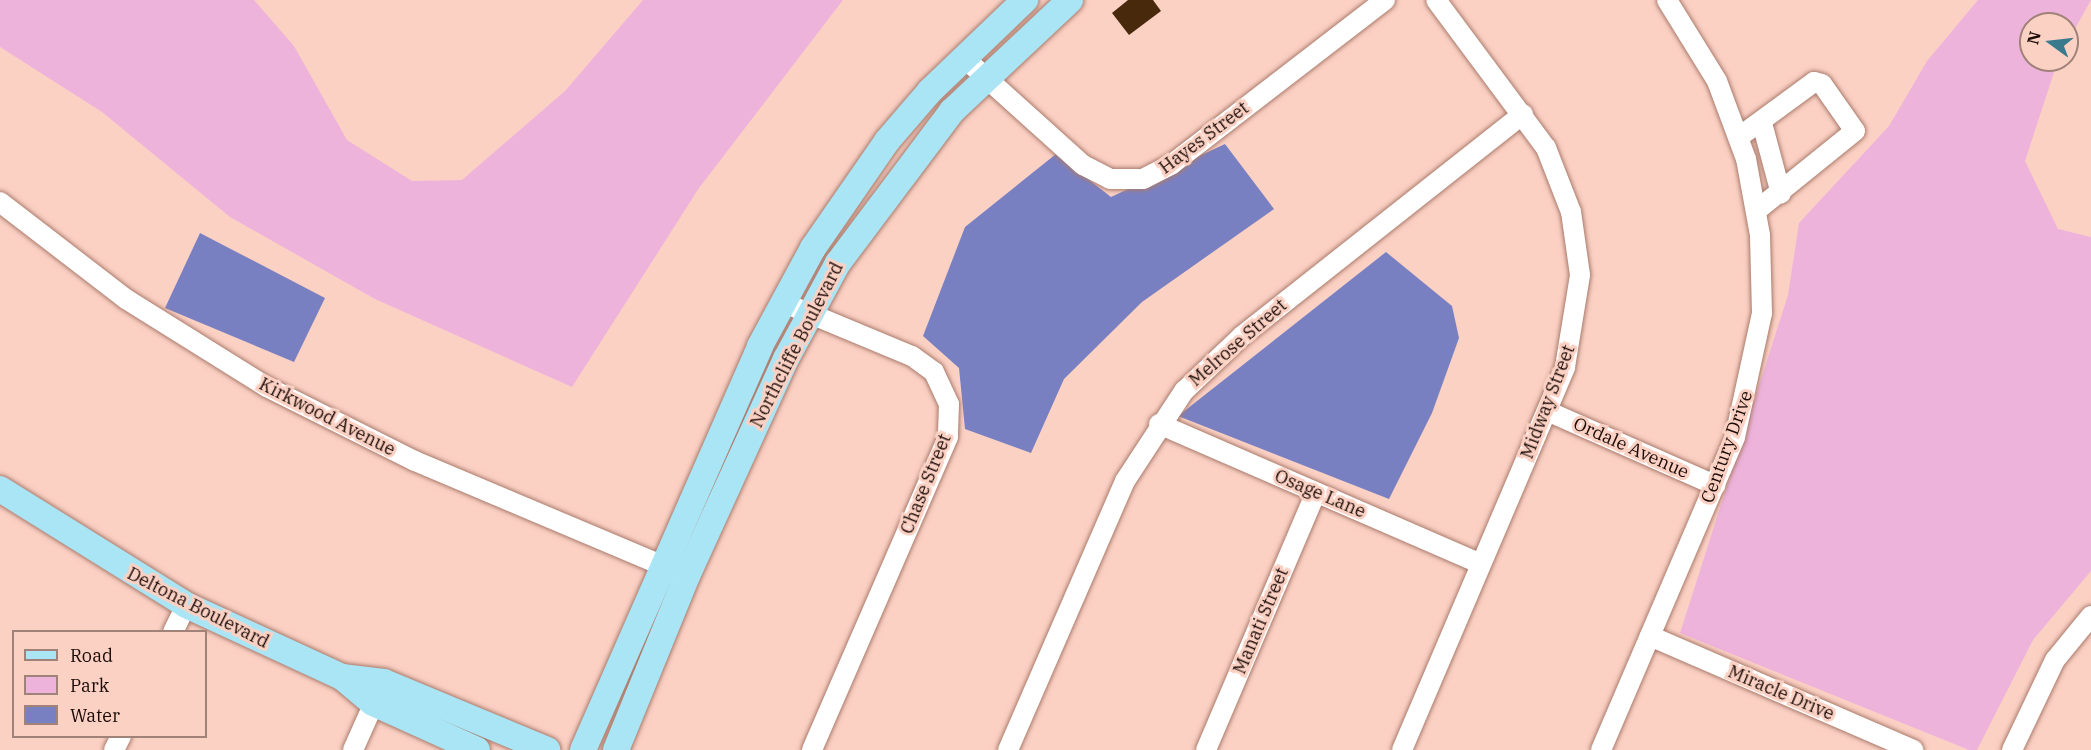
<!DOCTYPE html>
<html>
<head>
<meta charset="utf-8">
<style>
	body { margin:0 }
	#map { position:relative; width:2091px; height:750px; overflow:hidden; background:#fbd1c4; font-family:"IBM Plex Serif",serif }
	div>[style] { position:absolute }
	.green>* { inset:0; background:#eeb3db }
	.water>* { inset:0; background:#7980c2 }
	.building>* { inset:0; background:#49290c }
	.roads { filter:drop-shadow(0 0 2px #aa7b6c) drop-shadow(0 0 2px #aa7b6c) }
	.minor>* { height:20px; margin:-10px; padding:0 10px; transform-origin:10px; border-radius:10px; background:#fff }
	.major>* { height:26px; margin:-13px; padding:0 13px; transform-origin:13px; border-radius:13px; background:#aae5f5 }
	span { translate:-50% -50%; white-space:nowrap; text-align:center; line-height:1.15; -webkit-text-stroke:6px #fbd1c4; paint-order:stroke }
	.street-label { font-size:18px; color:#1b0b06 }
	.legend { position:absolute; left:12px; top:630px; width:195px; height:108px; box-sizing:border-box; background:#fbd1c4; border:2px solid #a18278; margin:0; padding:8px 10px; list-style:none; font-size:18px; color:#1b0b06 }
	.legend li { display:flex; align-items:center; gap:12px; height:30px }
	.legend b { width:30px; border:2px solid #a18278 }
	.north { position:absolute; left:2019px; top:12px; width:60px; height:60px; box-sizing:border-box; background:#fbd1c4; border:2px solid #a18278; border-radius:50%; rotate:285deg; font-size:16px; font-weight:700; line-height:24px; text-align:center; color:#1b0b06 }
	.north::after { content:''; display:block; margin:auto; width:21px; height:27px; background:#397b8d; clip-path:polygon(50% 0,100% 100%,50% 72%,0 100%) }
</style>
</head>
<body>
<div id="map">
	<div class="green">
		<i style="clip-path:polygon(0 0,254px 0,294px 46px,347px 140px,412px 181px,462px 180px,565px 91px,643px 0,843px 0,699px 188px,572px 387px,375px 299px,230px 217px,102px 112px,0 47px)"></i>
		<i style="clip-path:polygon(1978px 0,2091px 0,2067px 43px,2067px 24px,2031px 24px,2031px 60px,2058px 60px,2025px 161px,2058px 229px,2091px 237px,2091px 571px,2033px 640px,1977px 750px,1969px 750px,1680px 633px,1788px 295px,1799px 223px,1889px 126px,1927px 61px)"></i>
	</div>
	<div class="water">
		<i style="clip-path:polygon(1225px 144px,1274px 209px,1142px 302px,1064px 379px,1031px 453px,965px 429px,959px 368px,923px 336px,965px 227px,1056px 154px,1111px 197px)"></i>
		<i style="clip-path:polygon(200px 233px,325px 298px,294px 362px,165px 308px)"></i>
		<i style="clip-path:polygon(1386px 252px,1452px 306px,1459px 338px,1432px 413px,1389px 499px,1178px 416px)"></i>
	</div>
	<div class="building">
		<i style="clip-path:polygon(1128px 0,1153px 0,1161px 11px,1129px 35px,1112px 13px)"></i>
	</div>
	<div class="roads">
		<div class="minor">
			<i style="left:963px;top:57px;width:161px;rotate:42deg"></i>
			<i style="left:1083px;top:165px;width:30px;rotate:27deg"></i>
			<i style="left:1110px;top:179px;width:33px"></i>
			<i style="left:1143px;top:179px;width:33px;rotate:-27deg"></i>
			<i style="left:1172px;top:164px;width:269px;rotate:-37.6deg"></i>
			<i style="left:1762px;top:123px;width:73px;rotate:75deg"></i>
			<i style="left:1739px;top:137px;width:93px;rotate:-36.3deg"></i>
			<i style="left:1814px;top:82px;width:8px;rotate:14deg"></i>
			<i style="left:1822px;top:84px;width:57px;rotate:54.9deg"></i>
			<i style="left:1855px;top:131px;width:126px;rotate:141.1deg"></i>
			<i style="left:0;top:202px;width:159px;rotate:37.6deg"></i>
			<i style="left:126px;top:299px;width:166px;rotate:32deg"></i>
			<i style="left:267px;top:387px;width:165px;rotate:26.6deg"></i>
			<i style="left:415px;top:461px;width:283px;rotate:22.9deg"></i>
			<i style="left:782px;top:302px;width:141px;rotate:22.6deg"></i>
			<i style="left:912px;top:356px;width:27px;rotate:36deg"></i>
			<i style="left:934px;top:372px;width:35px;rotate:65deg"></i>
			<i style="left:949px;top:404px;width:33px;rotate:92deg"></i>
			<i style="left:948px;top:437px;width:341px;rotate:113.5deg"></i>
			<i style="left:1547px;top:411px;width:184px;rotate:23.8deg"></i>
			<i style="left:1159px;top:424px;width:351px;rotate:23.5deg"></i>
			<i style="left:173px;top:632px;width:30px;rotate:-64deg"></i>
			<i style="left:1650px;top:636px;width:287px;rotate:23.4deg"></i>
			<i style="left:114px;top:750px;width:16px;rotate:-63deg"></i>
			<i style="left:353px;top:750px;width:64px;rotate:-65.9deg"></i>
			<i style="left:1008px;top:750px;width:293px;rotate:-66.5deg"></i>
			<i style="left:1125px;top:481px;width:108px;rotate:-56.8deg"></i>
			<i style="left:1184px;top:391px;width:80px;rotate:-43.5deg"></i>
			<i style="left:1242px;top:336px;width:358px;rotate:-38.3deg"></i>
			<i style="left:1206px;top:750px;width:280px;rotate:-66.9deg"></i>
			<i style="left:1402px;top:750px;width:416px;rotate:-66.9deg"></i>
			<i style="left:1565px;top:367px;width:93px;rotate:-80.7deg"></i>
			<i style="left:1580px;top:275px;width:64px;rotate:-98.1deg"></i>
			<i style="left:1571px;top:212px;width:69px;rotate:-111.3deg"></i>
			<i style="left:1546px;top:148px;width:184px;rotate:-126.6deg"></i>
			<i style="left:1601px;top:750px;width:340px;rotate:-66.8deg"></i>
			<i style="left:1735px;top:437px;width:127px;rotate:-77.7deg"></i>
			<i style="left:1762px;top:313px;width:78px;rotate:-91.5deg"></i>
			<i style="left:1760px;top:235px;width:77px;rotate:-100.4deg"></i>
			<i style="left:1746px;top:159px;width:83px;rotate:-110.4deg"></i>
			<i style="left:1717px;top:81px;width:95px;rotate:-121.7deg"></i>
			<i style="left:2012px;top:750px;width:100px;rotate:-64.5deg"></i>
			<i style="left:2055px;top:660px;width:57px;rotate:-50.7deg"></i>
		</div>
		<div class="major">
			<i style="left:0;top:489px;width:219px;rotate:31.9deg"></i>
			<i style="left:186px;top:605px;width:172px;rotate:24.8deg"></i>
			<i style="left:342px;top:677px;width:40px;rotate:40deg"></i>
			<i style="left:373px;top:703px;width:114px;rotate:24.3deg"></i>
			<i style="left:342px;top:677px;width:42px;rotate:6.8deg"></i>
			<i style="left:384px;top:682px;width:177px;rotate:22.6deg"></i>
			<i style="left:583px;top:750px;width:441px;rotate:-66.3deg"></i>
			<i style="left:760px;top:346px;width:111px;rotate:-61.6deg"></i>
			<i style="left:813px;top:248px;width:130px;rotate:-55.3deg"></i>
			<i style="left:887px;top:141px;width:66px;rotate:-49.3deg"></i>
			<i style="left:930px;top:91px;width:132px;rotate:-43.8deg"></i>
			<i style="left:616px;top:750px;width:188px;rotate:-67.8deg"></i>
			<i style="left:687px;top:576px;width:239px;rotate:-65.5deg"></i>
			<i style="left:786px;top:359px;width:109px;rotate:-61.6deg"></i>
			<i style="left:838px;top:263px;width:190px;rotate:-53.1deg"></i>
			<i style="left:952px;top:111px;width:162px;rotate:-43.2deg"></i>
		</div>
	</div>
	<div class="street-label">
		<span style="left:1204px;top:138px;rotate:-37deg">Hayes Street</span>
		<span style="left:1238px;top:343px;rotate:-41deg">Melrose Street</span>
		<span style="left:797px;top:345px;rotate:-63deg">Northcliffe Boulevard</span>
		<span style="left:1548px;top:402px;rotate:-69deg">Midway Street</span>
		<span style="left:327px;top:417px;rotate:27deg">Kirkwood Avenue</span>
		<span style="left:1727px;top:447px;rotate:-70deg">Century Drive</span>
		<span style="left:1631px;top:448px;rotate:24deg">Ordale Avenue</span>
		<span style="left:926px;top:484px;rotate:-68deg">Chase Street</span>
		<span style="left:1320px;top:494px;rotate:23deg">Osage Lane</span>
		<span style="left:198px;top:608px;rotate:27deg">Deltona Boulevard</span>
		<span style="left:1261px;top:621px;rotate:-67deg">Manati Street</span>
		<span style="left:1781px;top:693px;rotate:23deg">Miracle Drive</span>
	</div>
	<ul class="legend">
	<li><b style="height:8px;background:#aae5f5"></b>Road</li>
	<li><b style="height:16px;background:#eeb3db"></b>Park</li>
	<li><b style="height:16px;background:#7980c2"></b>Water</li>
	</ul>
	<div class="north">N</div>
</div>
</body>
</html>
